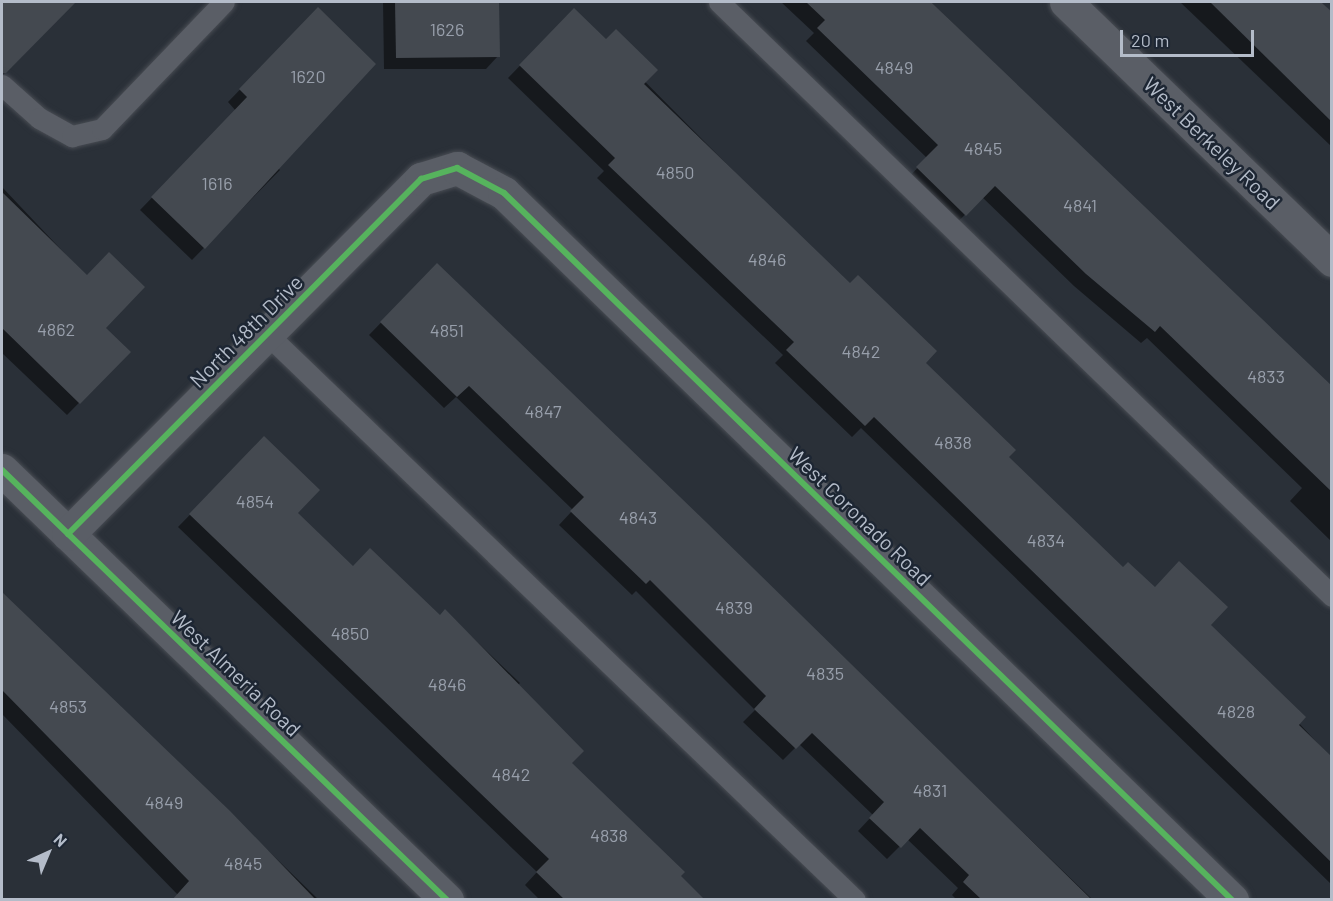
<!DOCTYPE html>
<html>
<head>
<meta charset="utf-8">
<style>
	body { margin:0 }
	#map { position:relative; width:1333px; height:901px; overflow:hidden; background:#2a3038; font-family:Barlow,sans-serif }
	div>[style] { position:absolute }
	.shadow>* { inset:0; background:#0007 }
	.building>* { inset:0; background:#444950 }
	.roads { filter:drop-shadow(0 0 2px #484c53) drop-shadow(0 0 2px #484c53) }
	.service>* { height:21px; margin:-10.5px; padding:0 10.5px; transform-origin:10.5px; border-radius:10.5px; background:#5a5e66 }
	.minor>* { height:33px; margin:-16.5px; padding:0 16.5px; transform-origin:16.5px; border-radius:16.5px; background:#5a5e66 }
	.cycleway>* { height:6px; margin:-3px; padding:0 3px; transform-origin:3px; border-radius:3px; background:#56b35d }
	span { translate:-50% -50%; white-space:nowrap; text-align:center; line-height:1.15; -webkit-text-stroke:5px #1d2633; paint-order:stroke }
	.number-label { font-size:18px; color:#989fab }
	.number-label span { -webkit-text-stroke-width:0 }
	.street-label { font-size:21px; color:#b4bcc9 }
	.frame { position:absolute; inset:0; border:3px solid #b4bcc9; pointer-events:none }
	.north { position:absolute; left:18px; top:823px; width:60px; height:60px; -webkit-text-stroke:4px #1d2633; paint-order:stroke; rotate:44deg; font-size:16px; font-weight:700; line-height:24px; text-align:center; color:#b4bcc9 }
	.north::after { content:''; display:block; margin:auto; width:21px; height:27px; background:#b4bcc9; clip-path:polygon(50% 0,100% 100%,50% 72%,0 100%) }
	.scale { position:absolute; left:1120px; top:30px; width:134px; height:27px; box-sizing:border-box; border:3px solid #b4bcc9; border-top:0; padding-left:8px; font-size:18px; line-height:21px; white-space:nowrap; color:#b4bcc9; -webkit-text-stroke:4px #1d2633; paint-order:stroke }
</style>
</head>
<body>
<div id="map">
	<div class="shadow">
		<i style="clip-path:polygon(2px 2px,73px 2px,2px 76px)"></i>
		<i style="clip-path:polygon(383px 2px,497px 2px,498px 56px,486px 69px,384px 69px)"></i>
		<i style="clip-path:polygon(781px 2px,931px 2px,1332px 391px,1332px 542px,1290px 501px,1302px 488px,1147px 338px,1141px 343px,1074px 286px,982px 197px,953px 227px,905px 181px,927px 158px,806px 41px,814px 33px)"></i>
		<i style="clip-path:polygon(1180px 2px,1321px 2px,1332px 13px,1332px 147px)"></i>
		<i style="clip-path:polygon(318px 9px,276px 166px,280px 170px,192px 260px,140px 210px,236px 111px,228px 102px)"></i>
		<i style="clip-path:polygon(574px 10px,924px 363px,1007px 457px,1123px 569px,1209px 625px,1332px 759px,1332px 885px,861px 428px,852px 437px,775px 363px,783px 355px,597px 178px,604px 171px,508px 78px)"></i>
		<i style="clip-path:polygon(2px 187px,87px 277px,104px 328px,129px 352px,67px 415px,2px 353px)"></i>
		<i style="clip-path:polygon(437px 265px,1093px 900px,957px 900px,952px 895px,958px 888px,907px 839px,887px 859px,858px 831px,873px 815px,799px 744px,783px 760px,743px 722px,755px 710px,636px 591px,632px 595px,559px 525px,573px 510px,456px 397px,444px 408px,369px 335px)"></i>
		<i style="clip-path:polygon(264px 439px,295px 513px,352px 568px,440px 617px,445px 611px,520px 683px,516px 687px,570px 764px,703px 900px,540px 900px,525px 885px,537px 872px,178px 527px)"></i>
		<i style="clip-path:polygon(2px 593px,319px 900px,174px 900px,178px 895px,2px 714px)"></i>
	</div>
	<div class="building">
		<i style="clip-path:polygon(2px 2px,76px 2px,6px 73px,2px 73px)"></i>
		<i style="clip-path:polygon(395px 2px,499px 2px,500px 57px,396px 58px)"></i>
		<i style="clip-path:polygon(806px 2px,931px 2px,1332px 386px,1332px 492px,1160px 326px,1155px 332px,1086px 274px,995px 186px,966px 216px,916px 167px,938px 145px,817px 28px,825px 20px)"></i>
		<i style="clip-path:polygon(1210px 2px,1321px 2px,1332px 12px,1332px 122px)"></i>
		<i style="clip-path:polygon(318px 7px,376px 64px,205px 249px,151px 197px,247px 97px,239px 89px)"></i>
		<i style="clip-path:polygon(574px 8px,606px 39px,616px 29px,658px 70px,644px 84px,850px 283px,858px 275px,937px 351px,926px 363px,1016px 450px,1009px 457px,1123px 567px,1128px 562px,1155px 587px,1179px 561px,1228px 607px,1211px 625px,1306px 717px,1299px 725px,1332px 757px,1332px 863px,874px 417px,865px 426px,786px 350px,794px 342px,608px 165px,615px 158px,519px 65px)"></i>
		<i style="clip-path:polygon(2px 192px,87px 275px,109px 252px,145px 287px,106px 328px,131px 352px,80px 404px,2px 328px)"></i>
		<i style="clip-path:polygon(437px 263px,706px 522px,1092px 900px,982px 900px,963px 882px,969px 875px,920px 828px,901px 848px,869px 818px,884px 802px,812px 733px,796px 749px,754px 709px,766px 696px,650px 580px,646px 584px,570px 511px,584px 497px,469px 386px,457px 397px,380px 322px)"></i>
		<i style="clip-path:polygon(264px 436px,320px 490px,298px 513px,353px 566px,370px 548px,440px 615px,445px 609px,584px 751px,572px 763px,685px 872px,681px 876px,705px 900px,565px 900px,536px 872px,549px 859px,189px 514px)"></i>
		<i style="clip-path:polygon(2px 592px,230px 811px,316px 900px,172px 900px,189px 881px,2px 690px)"></i>
	</div>
	<div class="roads">
		<div class="service">
			<i style="left:719px;top:2px;width:854px;rotate:44.1deg"></i>
			<i style="left:2px;top:85px;width:50px;rotate:41.7deg"></i>
			<i style="left:39px;top:118px;width:38px;rotate:29deg"></i>
			<i style="left:72px;top:136px;width:31px;rotate:-13deg"></i>
			<i style="left:102px;top:129px;width:176px;rotate:-46.2deg"></i>
			<i style="left:267px;top:334px;width:816px;rotate:43.91deg"></i>
		</div>
		<div class="minor">
			<i style="left:1066px;top:2px;width:371px;rotate:44.1deg"></i>
			<i style="left:2px;top:470px;width:619px;rotate:44.02deg"></i>
			<i style="left:68px;top:534px;width:501px;rotate:-45.16deg"></i>
			<i style="left:421px;top:179px;width:38px;rotate:-17deg"></i>
			<i style="left:457px;top:168px;width:53px;rotate:28deg"></i>
			<i style="left:504px;top:193px;width:1015px;rotate:44.16deg"></i>
		</div>
	</div>
	<div class="cycleway">
		<i style="left:2px;top:470px;width:619px;rotate:44.02deg"></i>
		<i style="left:68px;top:534px;width:501px;rotate:-45.16deg"></i>
		<i style="left:421px;top:179px;width:38px;rotate:-17deg"></i>
		<i style="left:457px;top:168px;width:53px;rotate:28deg"></i>
		<i style="left:504px;top:193px;width:1015px;rotate:44.16deg"></i>
	</div>
	<div class="number-label">
		<span style="left:447px;top:29px">1626</span>
		<span style="left:894px;top:67px">4849</span>
		<span style="left:308px;top:76px">1620</span>
		<span style="left:983px;top:148px">4845</span>
		<span style="left:675px;top:172px">4850</span>
		<span style="left:217px;top:183px">1616</span>
		<span style="left:1080px;top:205px">4841</span>
		<span style="left:767px;top:259px">4846</span>
		<span style="left:56px;top:329px">4862</span>
		<span style="left:447px;top:330px">4851</span>
		<span style="left:861px;top:351px">4842</span>
		<span style="left:1266px;top:376px">4833</span>
		<span style="left:543px;top:411px">4847</span>
		<span style="left:953px;top:442px">4838</span>
		<span style="left:255px;top:501px">4854</span>
		<span style="left:638px;top:517px">4843</span>
		<span style="left:1046px;top:540px">4834</span>
		<span style="left:734px;top:607px">4839</span>
		<span style="left:350px;top:633px">4850</span>
		<span style="left:825px;top:673px">4835</span>
		<span style="left:447px;top:684px">4846</span>
		<span style="left:68px;top:706px">4853</span>
		<span style="left:1236px;top:711px">4828</span>
		<span style="left:511px;top:774px">4842</span>
		<span style="left:930px;top:790px">4831</span>
		<span style="left:164px;top:802px">4849</span>
		<span style="left:609px;top:835px">4838</span>
		<span style="left:243px;top:863px">4845</span>
	</div>
	<div class="street-label">
		<span style="left:1212px;top:143px;rotate:44deg">West Berkeley Road</span>
		<span style="left:246px;top:331px;rotate:-45deg">North 48th Drive</span>
		<span style="left:860px;top:516px;rotate:44deg">West Coronado Road</span>
		<span style="left:236px;top:673px;rotate:44deg">West Almeria Road</span>
	</div>
	<div class="frame"></div>
	<div class="north">N</div>
	<div class="scale">20 m</div>
</div>
</body>
</html>
